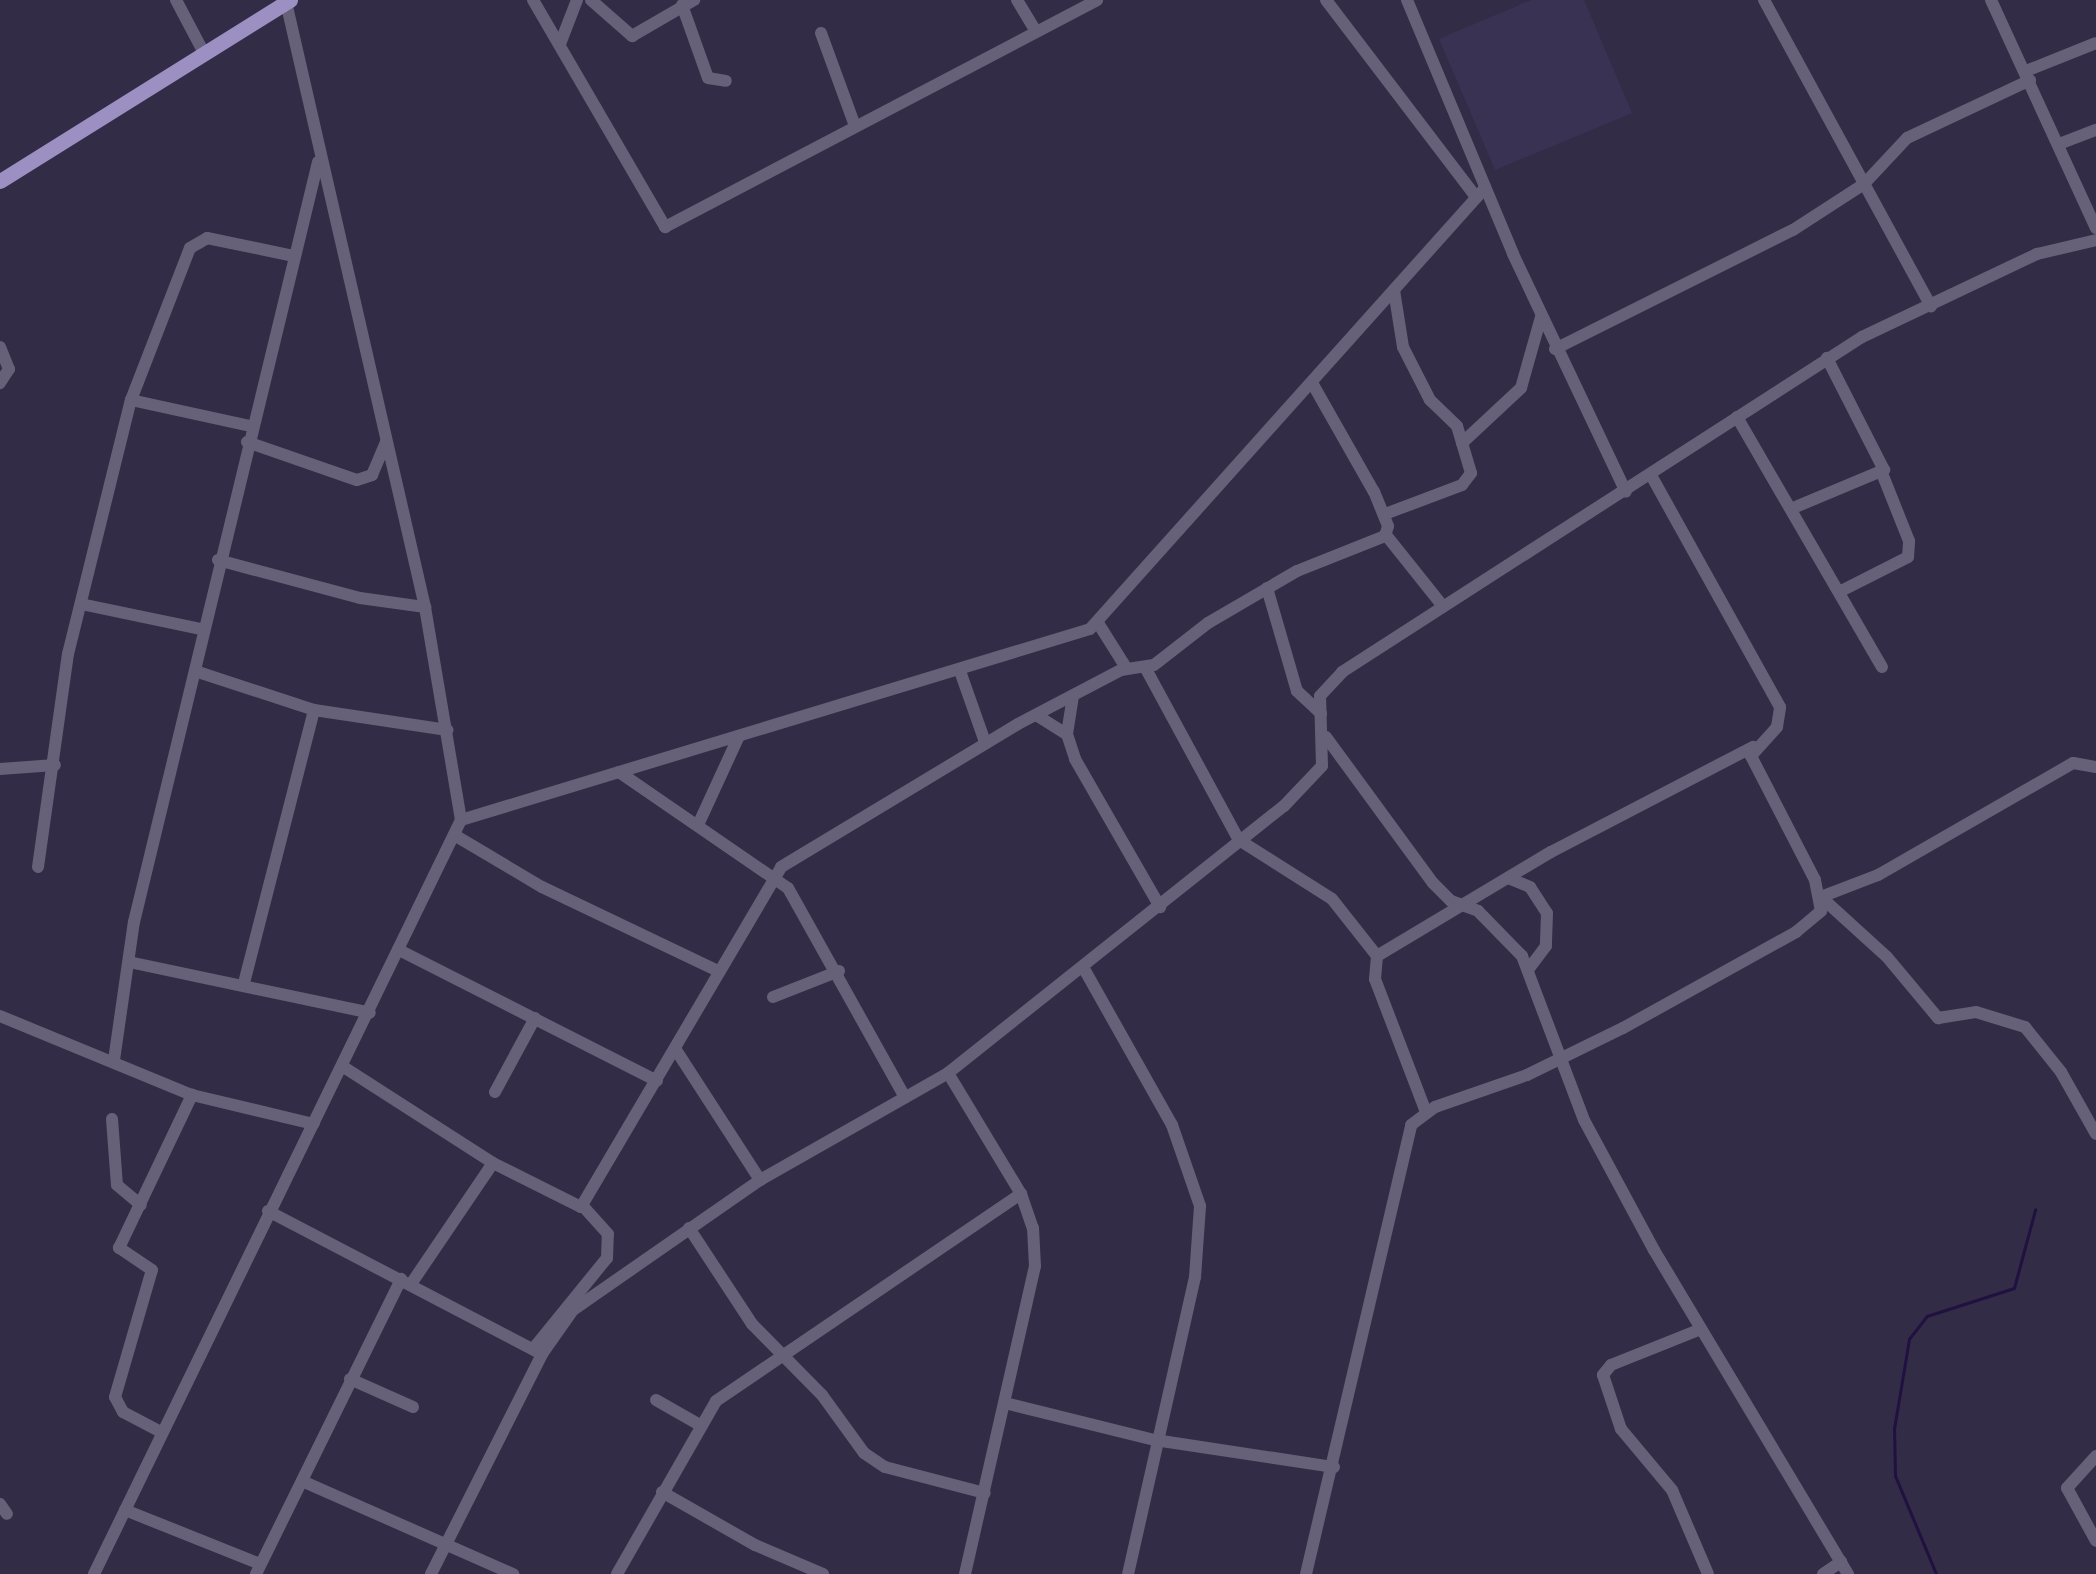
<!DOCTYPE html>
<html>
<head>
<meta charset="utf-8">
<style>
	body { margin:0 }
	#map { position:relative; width:2096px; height:1574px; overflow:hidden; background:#322c46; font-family:"Public Sans",sans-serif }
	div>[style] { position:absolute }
	.built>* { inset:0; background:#3a3253 }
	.stream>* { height:2.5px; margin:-1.25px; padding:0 1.25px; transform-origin:1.25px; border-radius:1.25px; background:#211140 }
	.minor>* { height:12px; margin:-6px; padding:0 6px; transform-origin:6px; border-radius:6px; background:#666179 }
	.major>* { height:15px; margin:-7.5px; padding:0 7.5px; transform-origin:7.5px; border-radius:7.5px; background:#9b90c1 }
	span { translate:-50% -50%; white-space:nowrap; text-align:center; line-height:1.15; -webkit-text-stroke:10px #191622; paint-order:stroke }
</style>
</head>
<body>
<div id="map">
	<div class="built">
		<i style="clip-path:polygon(1531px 0,1584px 0,1632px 113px,1495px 170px,1439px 39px)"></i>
	</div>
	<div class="stream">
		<i style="left:1936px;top:1574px;width:106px;rotate:-112.7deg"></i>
		<i style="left:1895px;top:1476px;width:47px;rotate:-91.2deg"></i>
		<i style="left:1894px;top:1429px;width:91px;rotate:-80.5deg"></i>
		<i style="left:1909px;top:1339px;width:29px;rotate:-52deg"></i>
		<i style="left:1927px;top:1316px;width:91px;rotate:-17.8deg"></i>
		<i style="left:2014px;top:1288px;width:81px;rotate:-74.9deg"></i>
	</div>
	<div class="minor">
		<i style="left:176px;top:0;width:60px;rotate:62.2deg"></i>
		<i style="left:533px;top:0;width:263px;rotate:59.8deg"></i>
		<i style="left:665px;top:227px;width:488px;rotate:-27.7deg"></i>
		<i style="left:591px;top:0;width:55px;rotate:41.3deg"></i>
		<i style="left:632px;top:36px;width:72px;rotate:-30.1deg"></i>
		<i style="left:1017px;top:0;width:37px;rotate:59deg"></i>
		<i style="left:1326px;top:0;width:248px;rotate:52.7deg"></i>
		<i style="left:1407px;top:0;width:275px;rotate:67.3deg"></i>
		<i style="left:1513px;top:254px;width:263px;rotate:64.6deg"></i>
		<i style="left:1764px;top:0;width:349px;rotate:61.4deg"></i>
		<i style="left:1991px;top:0;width:251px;rotate:65.3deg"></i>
		<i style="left:682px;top:5px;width:77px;rotate:70.4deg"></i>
		<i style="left:708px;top:78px;width:18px;rotate:9deg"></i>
		<i style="left:821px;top:33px;width:99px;rotate:69.9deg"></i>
		<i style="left:560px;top:44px;width:47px;rotate:-68.9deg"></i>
		<i style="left:2026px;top:71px;width:75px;rotate:-21.8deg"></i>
		<i style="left:2059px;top:144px;width:40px;rotate:-21deg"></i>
		<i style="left:0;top:347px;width:24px;rotate:68deg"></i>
		<i style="left:9px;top:369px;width:17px;rotate:123deg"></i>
		<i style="left:1555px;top:349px;width:266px;rotate:-26.6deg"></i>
		<i style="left:1793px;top:230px;width:85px;rotate:-32.9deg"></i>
		<i style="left:1864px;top:184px;width:63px;rotate:-46.9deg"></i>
		<i style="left:1907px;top:138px;width:136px;rotate:-25.2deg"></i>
		<i style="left:131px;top:400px;width:122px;rotate:12.3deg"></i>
		<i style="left:1737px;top:417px;width:289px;rotate:59.9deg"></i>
		<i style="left:247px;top:442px;width:116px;rotate:19.1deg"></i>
		<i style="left:357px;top:480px;width:16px;rotate:-18deg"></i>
		<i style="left:372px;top:475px;width:36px;rotate:-67deg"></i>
		<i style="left:1462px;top:443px;width:81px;rotate:-43deg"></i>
		<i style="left:1521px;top:388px;width:74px;rotate:-74.3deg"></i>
		<i style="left:1793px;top:508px;width:99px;rotate:-22.7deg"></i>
		<i style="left:1884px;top:470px;width:126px;rotate:-117deg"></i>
		<i style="left:1385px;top:514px;width:82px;rotate:-20.6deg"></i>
		<i style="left:1462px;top:485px;width:15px;rotate:-53deg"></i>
		<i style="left:1471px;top:473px;width:49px;rotate:-106.6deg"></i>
		<i style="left:1457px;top:426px;width:37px;rotate:-136deg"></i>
		<i style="left:1430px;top:400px;width:59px;rotate:-117deg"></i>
		<i style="left:1403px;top:347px;width:58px;rotate:-99deg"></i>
		<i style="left:1386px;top:535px;width:88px;rotate:51.4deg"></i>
		<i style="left:218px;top:560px;width:147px;rotate:15deg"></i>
		<i style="left:360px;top:598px;width:66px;rotate:7.9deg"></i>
		<i style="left:1267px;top:588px;width:107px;rotate:73.8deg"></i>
		<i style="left:1297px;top:691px;width:33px;rotate:43deg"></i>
		<i style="left:1841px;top:591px;width:75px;rotate:-26.9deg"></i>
		<i style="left:1908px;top:557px;width:16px;rotate:-86deg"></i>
		<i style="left:1909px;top:541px;width:73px;rotate:-111.7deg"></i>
		<i style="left:81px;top:604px;width:123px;rotate:11.8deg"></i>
		<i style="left:1098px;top:623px;width:54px;rotate:57.8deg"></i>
		<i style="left:1146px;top:669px;width:195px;rotate:61.5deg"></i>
		<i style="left:1239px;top:840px;width:110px;rotate:32.4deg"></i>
		<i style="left:1332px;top:899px;width:73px;rotate:51.7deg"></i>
		<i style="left:195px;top:671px;width:125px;rotate:18.1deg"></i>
		<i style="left:314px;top:710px;width:135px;rotate:8.5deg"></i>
		<i style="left:960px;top:671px;width:75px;rotate:70.6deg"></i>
		<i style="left:1073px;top:696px;width:38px;rotate:99deg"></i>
		<i style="left:1067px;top:734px;width:26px;rotate:72deg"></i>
		<i style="left:1075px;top:759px;width:171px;rotate:60.1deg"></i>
		<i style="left:1036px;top:715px;width:36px;rotate:32deg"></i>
		<i style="left:1326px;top:737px;width:181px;rotate:53.8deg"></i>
		<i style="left:1433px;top:883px;width:25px;rotate:45deg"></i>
		<i style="left:1451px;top:901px;width:29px;rotate:20deg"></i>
		<i style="left:1478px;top:911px;width:63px;rotate:45.6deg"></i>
		<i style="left:1522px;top:956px;width:175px;rotate:69.3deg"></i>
		<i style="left:1584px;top:1120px;width:148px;rotate:61.7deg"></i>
		<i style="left:1654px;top:1250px;width:378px;rotate:59.1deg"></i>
		<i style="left:2096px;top:767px;width:23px;rotate:-170deg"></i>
		<i style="left:2073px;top:763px;width:225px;rotate:150.1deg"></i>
		<i style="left:1878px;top:875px;width:61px;rotate:158.9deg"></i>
		<i style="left:1821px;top:897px;width:89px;rotate:42.3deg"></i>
		<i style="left:1887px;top:957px;width:80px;rotate:50.1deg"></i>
		<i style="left:1938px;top:1018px;width:38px;rotate:-9deg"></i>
		<i style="left:1976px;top:1012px;width:51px;rotate:17deg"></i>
		<i style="left:2025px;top:1027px;width:58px;rotate:51.3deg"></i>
		<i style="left:2061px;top:1072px;width:71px;rotate:60.6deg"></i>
		<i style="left:0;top:769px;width:55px;rotate:-4.2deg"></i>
		<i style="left:619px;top:772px;width:205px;rotate:34.5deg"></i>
		<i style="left:788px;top:888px;width:240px;rotate:60.8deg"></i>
		<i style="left:461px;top:820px;width:657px;rotate:-16.89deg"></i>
		<i style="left:1090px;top:629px;width:592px;rotate:-48.15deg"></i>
		<i style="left:698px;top:825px;width:98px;rotate:-65.3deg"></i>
		<i style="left:456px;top:836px;width:100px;rotate:30.7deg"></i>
		<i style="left:542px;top:887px;width:193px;rotate:25.5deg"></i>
		<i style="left:38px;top:867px;width:215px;rotate:-82deg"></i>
		<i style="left:68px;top:654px;width:262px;rotate:-76.1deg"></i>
		<i style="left:131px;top:400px;width:163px;rotate:-68.8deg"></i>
		<i style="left:190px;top:248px;width:20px;rotate:-30deg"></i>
		<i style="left:207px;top:238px;width:89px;rotate:11.7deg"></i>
		<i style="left:1508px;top:878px;width:24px;rotate:22deg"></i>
		<i style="left:1530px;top:887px;width:31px;rotate:57deg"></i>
		<i style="left:1547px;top:913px;width:33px;rotate:92deg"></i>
		<i style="left:1546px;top:946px;width:30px;rotate:127deg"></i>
		<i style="left:401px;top:951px;width:287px;rotate:26.9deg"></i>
		<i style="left:129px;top:962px;width:246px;rotate:11.9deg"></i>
		<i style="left:1083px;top:967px;width:181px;rotate:60.6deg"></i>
		<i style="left:1172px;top:1125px;width:86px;rotate:70.9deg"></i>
		<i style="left:1200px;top:1206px;width:71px;rotate:94deg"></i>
		<i style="left:1195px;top:1277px;width:304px;rotate:102.7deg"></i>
		<i style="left:244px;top:983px;width:282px;rotate:-75.6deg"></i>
		<i style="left:773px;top:997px;width:71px;rotate:-21.5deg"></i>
		<i style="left:0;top:1016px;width:208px;rotate:22.4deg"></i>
		<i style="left:192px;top:1095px;width:125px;rotate:13.4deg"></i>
		<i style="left:676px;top:1050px;width:155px;rotate:57.1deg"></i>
		<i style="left:114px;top:1060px;width:139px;rotate:-81.8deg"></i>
		<i style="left:134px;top:922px;width:782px;rotate:-76.39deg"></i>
		<i style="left:342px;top:1066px;width:179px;rotate:32.7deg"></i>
		<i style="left:493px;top:1163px;width:98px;rotate:26.6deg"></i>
		<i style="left:581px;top:1207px;width:394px;rotate:-59.5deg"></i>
		<i style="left:781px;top:867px;width:277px;rotate:-31.1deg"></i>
		<i style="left:1018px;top:724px;width:116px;rotate:-27.7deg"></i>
		<i style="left:1121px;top:670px;width:33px;rotate:-9deg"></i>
		<i style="left:1154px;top:665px;width:68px;rotate:-37.9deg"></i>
		<i style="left:1208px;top:623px;width:103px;rotate:-30.3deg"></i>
		<i style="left:1297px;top:571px;width:95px;rotate:-21.7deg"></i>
		<i style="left:1385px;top:536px;width:10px;rotate:-73deg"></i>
		<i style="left:1388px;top:526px;width:37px;rotate:-112deg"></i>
		<i style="left:1374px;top:492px;width:125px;rotate:-119.6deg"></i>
		<i style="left:948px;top:1073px;width:141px;rotate:58.9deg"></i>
		<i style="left:1021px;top:1194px;width:36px;rotate:71deg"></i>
		<i style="left:1033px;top:1228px;width:38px;rotate:87deg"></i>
		<i style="left:1035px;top:1266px;width:316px;rotate:102.8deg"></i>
		<i style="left:495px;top:1092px;width:84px;rotate:-61.6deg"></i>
		<i style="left:1426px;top:1112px;width:142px;rotate:-111deg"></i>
		<i style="left:1375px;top:979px;width:23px;rotate:-85deg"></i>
		<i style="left:1377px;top:956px;width:203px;rotate:-30.9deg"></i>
		<i style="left:1551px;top:852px;width:228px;rotate:-27.5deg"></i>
		<i style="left:112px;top:1119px;width:66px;rotate:85.7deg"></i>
		<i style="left:117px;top:1185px;width:31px;rotate:40deg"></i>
		<i style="left:268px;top:1211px;width:309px;rotate:27.6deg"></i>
		<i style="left:689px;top:1228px;width:115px;rotate:56.7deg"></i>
		<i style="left:752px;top:1324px;width:100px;rotate:45.4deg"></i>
		<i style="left:822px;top:1395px;width:72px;rotate:54.1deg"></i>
		<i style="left:864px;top:1453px;width:25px;rotate:34deg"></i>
		<i style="left:885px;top:1467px;width:103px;rotate:14.6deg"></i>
		<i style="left:411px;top:1284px;width:146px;rotate:-55.9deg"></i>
		<i style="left:1701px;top:1329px;width:97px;rotate:158.2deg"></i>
		<i style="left:1611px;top:1365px;width:13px;rotate:129deg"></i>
		<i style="left:1603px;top:1375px;width:57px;rotate:71.6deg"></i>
		<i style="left:1621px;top:1429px;width:80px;rotate:50.1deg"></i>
		<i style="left:1672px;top:1490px;width:91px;rotate:66.8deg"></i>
		<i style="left:533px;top:1349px;width:117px;rotate:-50.9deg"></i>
		<i style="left:607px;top:1258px;width:24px;rotate:-88deg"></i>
		<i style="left:608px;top:1234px;width:38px;rotate:-132deg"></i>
		<i style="left:350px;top:1379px;width:69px;rotate:24deg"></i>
		<i style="left:656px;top:1400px;width:48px;rotate:29.7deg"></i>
		<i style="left:1005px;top:1403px;width:154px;rotate:13.9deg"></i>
		<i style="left:1155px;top:1440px;width:181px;rotate:8.6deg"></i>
		<i style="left:161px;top:1432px;width:43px;rotate:-152.2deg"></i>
		<i style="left:123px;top:1412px;width:17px;rotate:-118deg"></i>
		<i style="left:115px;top:1397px;width:132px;rotate:-73.8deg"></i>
		<i style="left:152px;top:1270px;width:40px;rotate:-146deg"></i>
		<i style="left:119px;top:1248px;width:170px;rotate:-64.5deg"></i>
		<i style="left:2096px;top:1456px;width:43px;rotate:132.2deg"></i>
		<i style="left:2067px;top:1488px;width:60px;rotate:61.3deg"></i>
		<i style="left:302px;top:1481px;width:231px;rotate:23.8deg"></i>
		<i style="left:662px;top:1492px;width:107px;rotate:29.7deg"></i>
		<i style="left:755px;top:1545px;width:74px;rotate:23.1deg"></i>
		<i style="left:0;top:1504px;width:12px;rotate:55deg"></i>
		<i style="left:125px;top:1510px;width:145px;rotate:21.8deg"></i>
		<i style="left:94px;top:1574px;width:839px;rotate:-64.05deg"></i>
		<i style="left:461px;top:820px;width:216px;rotate:-99.6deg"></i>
		<i style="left:425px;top:607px;width:621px;rotate:-102.94deg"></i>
		<i style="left:256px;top:1574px;width:329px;rotate:-63.8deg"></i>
		<i style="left:431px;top:1574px;width:246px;rotate:-63.2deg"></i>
		<i style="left:542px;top:1354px;width:54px;rotate:-54.8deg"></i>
		<i style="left:573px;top:1310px;width:228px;rotate:-34.8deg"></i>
		<i style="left:760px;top:1180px;width:216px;rotate:-29.6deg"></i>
		<i style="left:948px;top:1073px;width:429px;rotate:-38.5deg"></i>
		<i style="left:1284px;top:806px;width:55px;rotate:-46.5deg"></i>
		<i style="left:1322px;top:766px;width:70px;rotate:-91.6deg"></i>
		<i style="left:1320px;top:696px;width:33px;rotate:-47deg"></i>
		<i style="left:1342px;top:672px;width:619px;rotate:-32.79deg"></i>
		<i style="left:1862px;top:337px;width:194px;rotate:-25.4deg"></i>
		<i style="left:2037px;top:254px;width:61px;rotate:-13.3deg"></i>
		<i style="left:617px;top:1574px;width:199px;rotate:-60.2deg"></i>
		<i style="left:716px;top:1401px;width:369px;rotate:-34.2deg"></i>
		<i style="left:1306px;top:1574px;width:461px;rotate:-76.8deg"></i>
		<i style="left:1411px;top:1125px;width:30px;rotate:-37deg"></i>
		<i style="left:1435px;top:1107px;width:97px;rotate:-19.2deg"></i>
		<i style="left:1527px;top:1075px;width:107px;rotate:-26.1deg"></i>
		<i style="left:1623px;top:1028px;width:198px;rotate:-29deg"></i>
		<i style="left:1796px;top:932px;width:33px;rotate:-40deg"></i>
		<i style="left:1821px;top:911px;width:32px;rotate:-101deg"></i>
		<i style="left:1815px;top:880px;width:140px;rotate:-117.3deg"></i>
		<i style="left:1751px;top:756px;width:39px;rotate:-48deg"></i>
		<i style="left:1777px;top:727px;width:20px;rotate:-81deg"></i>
		<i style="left:1780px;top:707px;width:263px;rotate:-119.1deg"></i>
		<i style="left:1823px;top:1574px;width:22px;rotate:-34deg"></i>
	</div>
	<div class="major">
		<i style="left:0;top:181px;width:342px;rotate:-32deg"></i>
	</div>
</div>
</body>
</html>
